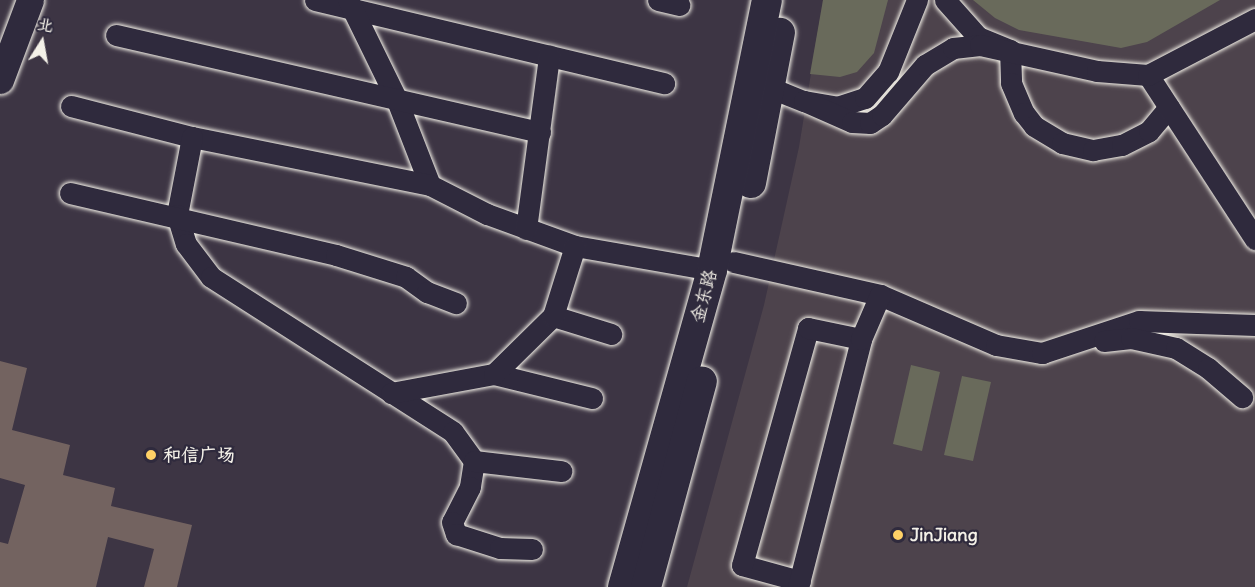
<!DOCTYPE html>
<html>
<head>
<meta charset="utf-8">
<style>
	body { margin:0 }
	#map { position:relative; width:1255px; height:587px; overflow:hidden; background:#3d3544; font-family:Delius,"LXGW WenKai TC",sans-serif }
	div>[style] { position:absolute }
	.built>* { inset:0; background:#4d434c }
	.green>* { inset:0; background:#696a5b }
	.building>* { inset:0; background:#736360 }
	.roads { filter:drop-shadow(0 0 2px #f4f1e8) drop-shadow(0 0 2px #f4f1e8) }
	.minor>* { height:21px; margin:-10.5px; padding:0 10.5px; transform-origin:10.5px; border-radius:10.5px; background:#2f2a3d }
	.tertiary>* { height:27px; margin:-13.5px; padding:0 13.5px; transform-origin:13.5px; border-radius:13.5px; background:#2f2a3d }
	.secondary>* { height:30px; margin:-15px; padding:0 15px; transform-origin:15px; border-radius:15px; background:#2f2a3d }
	.dots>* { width:16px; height:16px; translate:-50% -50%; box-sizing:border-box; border:3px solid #2f2a3d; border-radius:50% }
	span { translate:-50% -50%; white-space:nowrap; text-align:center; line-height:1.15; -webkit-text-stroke:4.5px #2f2a3d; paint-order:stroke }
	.street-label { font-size:18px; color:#f4f1e8 }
	.poi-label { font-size:18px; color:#f4f1e8; font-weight:700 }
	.left { translate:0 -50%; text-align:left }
	.north { position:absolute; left:12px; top:12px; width:60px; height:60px; -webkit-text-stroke:4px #2f2a3d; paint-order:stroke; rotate:11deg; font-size:16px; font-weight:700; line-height:24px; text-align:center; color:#f4f1e8 }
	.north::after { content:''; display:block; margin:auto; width:21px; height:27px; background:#f4f1e8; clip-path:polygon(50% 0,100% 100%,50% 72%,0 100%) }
</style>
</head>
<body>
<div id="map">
	<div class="built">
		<i style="clip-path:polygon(823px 0,1255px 0,1255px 587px,687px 587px,764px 305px,799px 147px)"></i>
	</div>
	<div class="green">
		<i style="clip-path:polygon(823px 0,888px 0,874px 53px,857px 72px,840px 77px,810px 74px)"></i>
		<i style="clip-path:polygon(973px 0,1220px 0,1147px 42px,1121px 48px,1019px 30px,995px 18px)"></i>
		<i style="clip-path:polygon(911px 365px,940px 372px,922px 451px,893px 444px)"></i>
		<i style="clip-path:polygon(962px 376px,991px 382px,973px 461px,944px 455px)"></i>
	</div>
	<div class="building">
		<i style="clip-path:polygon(0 361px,27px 368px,12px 430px,70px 445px,63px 475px,115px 488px,111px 506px,192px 525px,177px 587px,144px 587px,154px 549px,108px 537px,96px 587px,0 587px,0 542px,8px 544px,25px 485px,0 478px)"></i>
	</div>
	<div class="roads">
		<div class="minor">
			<i style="left:315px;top:0;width:359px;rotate:13.4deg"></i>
			<i style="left:348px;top:0;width:109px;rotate:63.9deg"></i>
			<i style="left:396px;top:98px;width:93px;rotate:68.7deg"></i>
			<i style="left:430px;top:185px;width:64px;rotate:27deg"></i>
			<i style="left:487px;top:214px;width:94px;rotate:20deg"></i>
			<i style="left:575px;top:246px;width:139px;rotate:9.9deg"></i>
			<i style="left:658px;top:0;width:22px;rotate:13deg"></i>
			<i style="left:945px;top:0;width:50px;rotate:48.3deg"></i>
			<i style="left:978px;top:37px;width:35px;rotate:22deg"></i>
			<i style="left:1010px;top:50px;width:33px;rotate:88deg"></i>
			<i style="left:1011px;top:83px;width:33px;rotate:67deg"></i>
			<i style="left:1024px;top:113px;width:16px;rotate:52deg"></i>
			<i style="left:1034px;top:126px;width:33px;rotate:31deg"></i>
			<i style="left:1062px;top:143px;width:32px;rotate:13deg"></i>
			<i style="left:1093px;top:150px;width:29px;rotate:-10deg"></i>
			<i style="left:1122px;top:145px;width:30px;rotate:-27deg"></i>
			<i style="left:1149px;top:131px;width:31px;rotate:-50deg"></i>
			<i style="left:116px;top:35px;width:435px;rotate:12.9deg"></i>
			<i style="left:1148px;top:75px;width:196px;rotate:56.9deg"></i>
			<i style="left:771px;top:88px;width:35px;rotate:22deg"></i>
			<i style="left:804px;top:101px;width:34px;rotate:10deg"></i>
			<i style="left:837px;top:107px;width:29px;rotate:-18deg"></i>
			<i style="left:865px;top:98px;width:35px;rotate:-49deg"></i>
			<i style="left:888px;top:72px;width:78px;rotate:-68.1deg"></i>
			<i style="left:804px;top:101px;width:52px;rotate:23.6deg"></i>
			<i style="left:852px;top:122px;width:18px;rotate:3deg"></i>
			<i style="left:870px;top:123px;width:14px;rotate:-34deg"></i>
			<i style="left:882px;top:115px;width:66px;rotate:-49.3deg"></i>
			<i style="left:925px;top:65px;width:33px;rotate:-31deg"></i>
			<i style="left:953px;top:48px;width:27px;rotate:-6deg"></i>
			<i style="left:980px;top:45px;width:120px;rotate:12.5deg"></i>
			<i style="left:1097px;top:71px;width:51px;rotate:4.5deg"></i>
			<i style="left:1148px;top:75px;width:121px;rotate:-27.6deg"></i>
			<i style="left:71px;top:106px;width:125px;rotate:14.4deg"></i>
			<i style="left:192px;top:137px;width:243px;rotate:11.4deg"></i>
			<i style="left:192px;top:137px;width:79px;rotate:100.9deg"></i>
			<i style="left:177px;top:215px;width:30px;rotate:73deg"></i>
			<i style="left:186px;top:244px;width:41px;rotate:52.9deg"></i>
			<i style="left:211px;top:277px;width:287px;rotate:32.6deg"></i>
			<i style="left:453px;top:432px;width:36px;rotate:54deg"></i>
			<i style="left:474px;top:461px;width:26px;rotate:99deg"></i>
			<i style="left:470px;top:487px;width:39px;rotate:117deg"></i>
			<i style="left:452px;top:522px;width:13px;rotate:72deg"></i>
			<i style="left:456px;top:534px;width:46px;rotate:17.7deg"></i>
			<i style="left:500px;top:548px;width:32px;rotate:2deg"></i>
			<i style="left:70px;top:193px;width:273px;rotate:13.1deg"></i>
			<i style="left:336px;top:255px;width:73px;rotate:17.4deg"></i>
			<i style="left:406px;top:277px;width:26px;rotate:36deg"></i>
			<i style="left:427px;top:292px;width:31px;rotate:21deg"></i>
			<i style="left:526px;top:229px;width:175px;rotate:-82.4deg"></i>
			<i style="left:734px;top:262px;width:150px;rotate:12.7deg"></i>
			<i style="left:880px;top:295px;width:126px;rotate:23.3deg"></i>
			<i style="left:996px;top:345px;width:47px;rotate:9.9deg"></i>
			<i style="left:1042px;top:353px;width:102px;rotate:-18.3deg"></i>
			<i style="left:1139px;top:321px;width:116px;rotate:2deg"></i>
			<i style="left:553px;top:316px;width:61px;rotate:17.2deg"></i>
			<i style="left:1104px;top:341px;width:27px;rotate:-6deg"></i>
			<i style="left:1131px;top:338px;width:46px;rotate:12.5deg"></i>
			<i style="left:1176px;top:348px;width:38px;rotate:32deg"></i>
			<i style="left:1208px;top:368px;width:45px;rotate:40.5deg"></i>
			<i style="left:494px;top:374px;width:101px;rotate:13.8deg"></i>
			<i style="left:391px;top:393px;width:105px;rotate:-10.5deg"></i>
			<i style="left:494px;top:374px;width:83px;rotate:-44.5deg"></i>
			<i style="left:553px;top:316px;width:73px;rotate:-72.6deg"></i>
			<i style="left:474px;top:461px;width:88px;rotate:6.6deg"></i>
			<i style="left:800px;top:581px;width:60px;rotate:-164.6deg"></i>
			<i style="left:742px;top:565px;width:246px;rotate:-74.4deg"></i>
			<i style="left:808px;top:328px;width:54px;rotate:11.7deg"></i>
			<i style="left:798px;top:587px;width:256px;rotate:-75.7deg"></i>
			<i style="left:861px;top:339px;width:48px;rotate:-66.6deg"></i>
		</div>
		<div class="tertiary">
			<i style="left:0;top:80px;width:85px;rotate:-69.4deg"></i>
		</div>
		<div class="secondary">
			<i style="left:751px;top:183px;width:153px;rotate:-79.1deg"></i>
			<i style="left:623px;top:587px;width:329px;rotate:-74.3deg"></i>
			<i style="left:712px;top:270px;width:276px;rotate:-78.5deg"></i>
			<i style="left:646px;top:587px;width:213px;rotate:-74.8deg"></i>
		</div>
	</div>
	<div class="dots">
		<i style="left:151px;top:455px;background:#ffd166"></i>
		<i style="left:898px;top:535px;background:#ffd166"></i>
	</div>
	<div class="street-label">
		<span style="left:704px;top:296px;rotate:-75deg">金东路</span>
	</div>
	<div class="poi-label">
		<span class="left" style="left:163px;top:455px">和信广场</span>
		<span class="left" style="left:910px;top:535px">JinJiang</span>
	</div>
	<div class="north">北</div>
</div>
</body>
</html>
